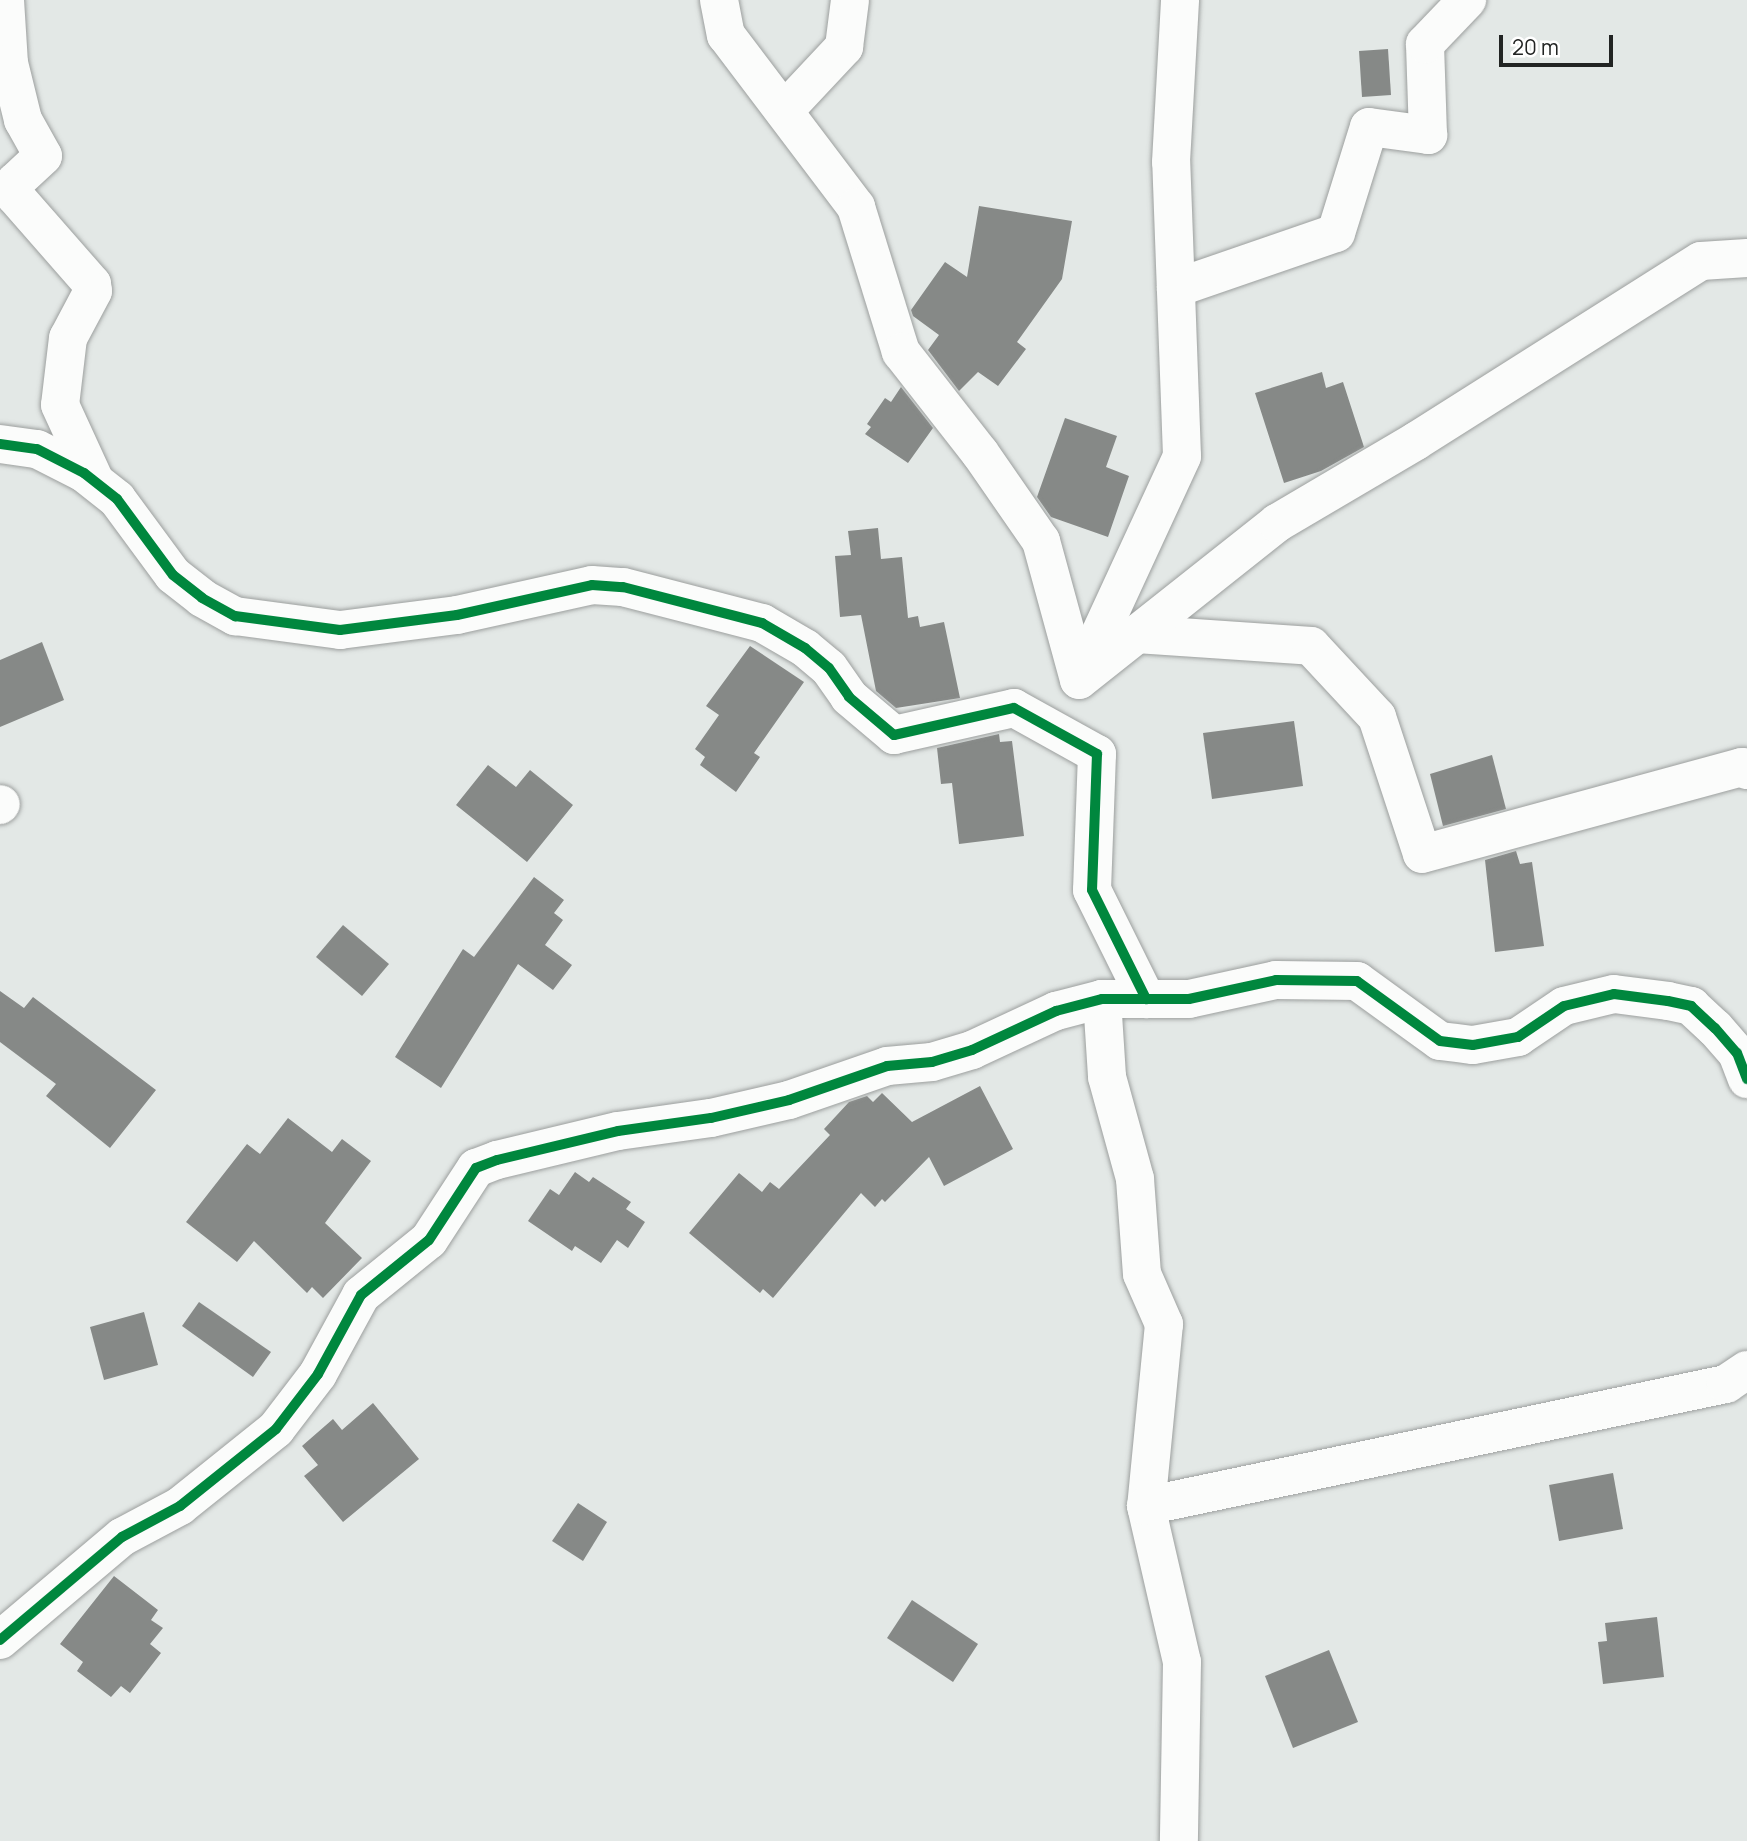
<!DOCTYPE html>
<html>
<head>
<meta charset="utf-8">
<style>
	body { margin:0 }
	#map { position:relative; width:1747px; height:1841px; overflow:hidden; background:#e3e8e6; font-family:Manrope,sans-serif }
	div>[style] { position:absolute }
	.building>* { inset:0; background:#868987 }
	.roads { filter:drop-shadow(0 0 2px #9c9f9e) drop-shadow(0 0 2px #9c9f9e) }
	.street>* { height:38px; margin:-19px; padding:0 19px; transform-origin:19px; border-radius:19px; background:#fbfcfb }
	.cycleway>* { height:10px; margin:-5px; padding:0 5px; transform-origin:5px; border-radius:5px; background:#00873e }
	span { translate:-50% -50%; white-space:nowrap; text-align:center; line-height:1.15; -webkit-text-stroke:7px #fff; paint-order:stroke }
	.scale { position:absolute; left:1499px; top:35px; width:114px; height:32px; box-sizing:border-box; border:4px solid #222423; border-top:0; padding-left:9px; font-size:21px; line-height:24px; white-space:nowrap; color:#222423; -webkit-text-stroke:5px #fff; paint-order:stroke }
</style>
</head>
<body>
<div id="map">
	<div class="building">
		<i style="clip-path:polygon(1388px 49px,1391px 95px,1362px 97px,1359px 51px)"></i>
		<i style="clip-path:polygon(979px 206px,1072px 221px,1062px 279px,1017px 342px,1026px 349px,998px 386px,978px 372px,959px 391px,928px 350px,939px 335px,913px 316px,911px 310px,945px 262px,967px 277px)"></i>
		<i style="clip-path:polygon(1322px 372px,1326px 388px,1343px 382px,1364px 447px,1321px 471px,1284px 483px,1255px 393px)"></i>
		<i style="clip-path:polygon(901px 387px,933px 428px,908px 463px,865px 434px,871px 427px,867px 424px,885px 398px,891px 402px)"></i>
		<i style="clip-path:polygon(1065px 418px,1117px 436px,1106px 467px,1129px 476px,1108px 537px,1051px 517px,1037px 497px)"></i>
		<i style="clip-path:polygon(878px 528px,881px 559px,902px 557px,908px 618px,918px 616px,920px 627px,944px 622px,960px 698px,896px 708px,876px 691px,861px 615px,840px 617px,835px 556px,851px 555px,848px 531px)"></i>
		<i style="clip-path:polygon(42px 642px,64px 700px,0 727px,0 660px)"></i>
		<i style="clip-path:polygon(750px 646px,804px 682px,754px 753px,760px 757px,736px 792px,700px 765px,705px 757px,695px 749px,719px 715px,706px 706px)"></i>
		<i style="clip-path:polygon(1294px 721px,1303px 786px,1212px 799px,1203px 733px)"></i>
		<i style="clip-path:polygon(999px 734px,1000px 742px,1012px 741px,1024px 836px,959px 844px,952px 783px,941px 784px,937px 748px)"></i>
		<i style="clip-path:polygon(1492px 755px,1506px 809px,1443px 826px,1430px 774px)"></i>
		<i style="clip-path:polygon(488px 765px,516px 787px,530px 770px,573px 805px,527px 862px,456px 805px)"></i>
		<i style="clip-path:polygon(1516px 851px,1520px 864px,1532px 862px,1544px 946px,1495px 952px,1485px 860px)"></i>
		<i style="clip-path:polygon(534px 877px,564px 900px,554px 913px,563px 920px,545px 945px,572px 965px,553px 990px,518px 964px,441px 1088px,395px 1057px,463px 949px,474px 957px)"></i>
		<i style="clip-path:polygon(343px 925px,389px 964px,362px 996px,316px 957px)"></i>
		<i style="clip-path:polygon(0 991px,24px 1008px,33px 997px,156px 1090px,110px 1148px,46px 1096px,56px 1084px,0 1042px)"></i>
		<i style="clip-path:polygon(980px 1086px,1013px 1149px,944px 1186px,929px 1157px,885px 1202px,882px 1199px,875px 1207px,861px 1193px,773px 1298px,763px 1289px,760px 1293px,689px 1233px,739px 1173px,762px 1192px,770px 1182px,779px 1189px,830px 1135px,824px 1129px,849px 1102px,867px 1096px,873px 1102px,882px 1093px,912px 1122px)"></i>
		<i style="clip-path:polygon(288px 1118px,332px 1152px,342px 1139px,371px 1161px,325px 1223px,362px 1258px,323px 1298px,312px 1287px,307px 1293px,254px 1241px,237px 1262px,186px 1222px,247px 1144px,260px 1154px)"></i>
		<i style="clip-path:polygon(575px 1172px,589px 1182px,593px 1177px,631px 1202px,626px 1209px,645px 1222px,628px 1248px,617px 1240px,601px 1263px,575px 1246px,572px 1251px,528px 1221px,550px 1189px,559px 1195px)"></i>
		<i style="clip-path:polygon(199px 1302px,271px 1352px,253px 1377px,182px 1326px)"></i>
		<i style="clip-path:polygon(144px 1312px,158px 1365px,104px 1380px,90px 1327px)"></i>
		<i style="clip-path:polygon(373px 1403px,419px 1459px,343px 1522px,304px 1476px,318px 1465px,302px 1446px,333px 1419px,342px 1430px)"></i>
		<i style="clip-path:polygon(1613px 1473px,1623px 1529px,1559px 1541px,1549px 1485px)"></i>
		<i style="clip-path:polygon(578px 1503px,607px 1522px,583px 1561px,552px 1541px)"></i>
		<i style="clip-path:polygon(114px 1576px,158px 1610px,151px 1620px,163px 1628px,150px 1644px,161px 1653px,130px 1693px,121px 1686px,111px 1697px,77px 1671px,83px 1662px,60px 1644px)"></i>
		<i style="clip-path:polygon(912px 1600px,978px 1644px,953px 1682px,887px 1638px)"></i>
		<i style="clip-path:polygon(1657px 1617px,1664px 1677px,1603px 1684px,1598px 1642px,1607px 1641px,1605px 1623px)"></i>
		<i style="clip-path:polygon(1329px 1650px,1358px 1722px,1293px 1748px,1265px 1676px)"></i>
	</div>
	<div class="roads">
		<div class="street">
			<i style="left:5px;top:0;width:63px;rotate:86.4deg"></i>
			<i style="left:9px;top:63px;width:59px;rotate:76.2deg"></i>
			<i style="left:23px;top:120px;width:41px;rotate:60.9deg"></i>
			<i style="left:43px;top:156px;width:38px;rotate:137deg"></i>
			<i style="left:15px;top:182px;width:14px;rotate:90deg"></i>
			<i style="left:15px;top:196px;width:117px;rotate:48.8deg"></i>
			<i style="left:92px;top:284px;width:7px;rotate:82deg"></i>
			<i style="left:93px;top:291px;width:53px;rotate:118deg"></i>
			<i style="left:68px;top:338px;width:67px;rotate:96.8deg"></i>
			<i style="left:60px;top:405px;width:81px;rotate:65.3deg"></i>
			<i style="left:719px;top:0;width:36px;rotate:79deg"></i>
			<i style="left:726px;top:35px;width:216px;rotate:52.9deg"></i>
			<i style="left:856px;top:207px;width:152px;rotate:72.8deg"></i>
			<i style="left:901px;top:352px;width:128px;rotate:52deg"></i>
			<i style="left:980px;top:453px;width:107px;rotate:55.3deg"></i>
			<i style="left:1041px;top:541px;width:144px;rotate:74.7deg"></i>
			<i style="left:784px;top:111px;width:88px;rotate:-46.8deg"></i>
			<i style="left:844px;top:47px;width:47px;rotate:-82.7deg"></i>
			<i style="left:1176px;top:288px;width:169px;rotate:-19deg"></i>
			<i style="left:1336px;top:233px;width:111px;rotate:-72.7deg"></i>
			<i style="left:1369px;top:127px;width:60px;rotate:7.7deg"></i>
			<i style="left:1428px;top:135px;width:91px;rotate:-91.9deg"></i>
			<i style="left:1425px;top:44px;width:61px;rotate:-46.3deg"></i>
			<i style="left:0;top:444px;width:37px;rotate:8deg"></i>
			<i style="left:37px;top:449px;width:53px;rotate:27.1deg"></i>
			<i style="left:84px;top:473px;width:42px;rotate:38.2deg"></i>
			<i style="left:117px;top:499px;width:94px;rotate:53.6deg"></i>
			<i style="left:173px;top:575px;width:37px;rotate:38deg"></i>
			<i style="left:202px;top:598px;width:38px;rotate:29deg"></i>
			<i style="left:235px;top:616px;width:106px;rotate:7.6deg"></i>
			<i style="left:340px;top:630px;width:118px;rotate:-7.3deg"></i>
			<i style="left:457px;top:615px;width:138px;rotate:-12.5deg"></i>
			<i style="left:592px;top:585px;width:31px;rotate:4deg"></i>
			<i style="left:623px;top:587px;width:144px;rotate:14.5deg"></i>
			<i style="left:762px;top:623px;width:50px;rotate:30.2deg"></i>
			<i style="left:805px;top:648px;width:31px;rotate:40deg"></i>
			<i style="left:829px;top:668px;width:35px;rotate:55deg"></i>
			<i style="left:849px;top:697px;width:59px;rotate:40.2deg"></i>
			<i style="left:894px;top:735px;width:123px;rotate:-12.7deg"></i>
			<i style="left:1014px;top:708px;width:95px;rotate:29deg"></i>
			<i style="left:1097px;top:754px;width:136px;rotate:92.1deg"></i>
			<i style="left:1092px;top:890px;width:122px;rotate:63.6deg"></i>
			<i style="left:1137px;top:634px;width:174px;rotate:3.9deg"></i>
			<i style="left:1311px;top:646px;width:97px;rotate:47.1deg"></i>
			<i style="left:1377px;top:717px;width:144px;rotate:71.8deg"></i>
			<i style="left:1422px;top:854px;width:332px;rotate:-15.2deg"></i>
			<i style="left:1742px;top:767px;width:6px;rotate:31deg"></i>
			<i style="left:1081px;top:675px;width:241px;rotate:-65.2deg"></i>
			<i style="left:1182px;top:456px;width:294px;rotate:-92.1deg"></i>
			<i style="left:1171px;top:162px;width:162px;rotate:-86.8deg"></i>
			<i style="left:1079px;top:680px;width:253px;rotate:-38.4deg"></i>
			<i style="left:1277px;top:523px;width:161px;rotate:-30.5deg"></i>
			<i style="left:1416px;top:441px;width:337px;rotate:-32.3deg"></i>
			<i style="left:1701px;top:261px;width:46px;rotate:-3.7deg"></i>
			<i style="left:0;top:805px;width:1px;rotate:-45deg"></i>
			<i style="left:1102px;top:999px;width:78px;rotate:86.3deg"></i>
			<i style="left:1107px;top:1077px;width:106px;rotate:74.6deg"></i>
			<i style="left:1135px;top:1179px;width:95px;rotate:85.8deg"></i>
			<i style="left:1142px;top:1274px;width:55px;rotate:66.3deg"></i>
			<i style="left:1164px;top:1324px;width:183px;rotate:95.6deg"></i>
			<i style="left:1146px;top:1506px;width:160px;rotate:77deg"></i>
			<i style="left:1182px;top:1662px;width:179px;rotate:91deg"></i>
			<i style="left:1146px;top:1506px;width:593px;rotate:-11.88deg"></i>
			<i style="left:1726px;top:1384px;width:25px;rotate:-34deg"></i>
			<i style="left:0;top:1640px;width:160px;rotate:-40.2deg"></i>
			<i style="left:122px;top:1537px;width:66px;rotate:-28.1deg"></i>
			<i style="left:180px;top:1506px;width:123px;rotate:-38.7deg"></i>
			<i style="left:276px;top:1429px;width:69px;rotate:-52.6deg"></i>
			<i style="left:318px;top:1374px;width:90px;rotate:-61.4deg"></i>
			<i style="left:361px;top:1295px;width:87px;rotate:-39deg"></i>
			<i style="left:429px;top:1240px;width:86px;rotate:-56.9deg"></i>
			<i style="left:476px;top:1168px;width:22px;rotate:-21deg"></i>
			<i style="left:497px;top:1160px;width:124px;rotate:-13.5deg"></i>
			<i style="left:618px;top:1131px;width:94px;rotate:-8deg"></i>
			<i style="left:711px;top:1118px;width:80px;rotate:-13deg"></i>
			<i style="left:789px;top:1100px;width:104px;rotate:-19.1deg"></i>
			<i style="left:887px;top:1066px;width:45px;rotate:-5.1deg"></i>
			<i style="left:932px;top:1062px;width:42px;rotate:-16.7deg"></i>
			<i style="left:972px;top:1050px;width:93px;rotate:-24.9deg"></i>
			<i style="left:1056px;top:1011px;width:48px;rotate:-14.6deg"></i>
			<i style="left:1102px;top:999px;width:87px"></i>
			<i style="left:1189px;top:999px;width:89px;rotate:-12.3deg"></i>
			<i style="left:1276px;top:980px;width:81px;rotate:0.7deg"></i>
			<i style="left:1357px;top:981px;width:102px;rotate:35.9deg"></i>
			<i style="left:1440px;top:1041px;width:33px;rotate:7deg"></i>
			<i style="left:1473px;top:1045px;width:46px;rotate:-10.1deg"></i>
			<i style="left:1518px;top:1037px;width:55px;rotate:-34deg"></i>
			<i style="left:1564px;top:1006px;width:51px;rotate:-13.5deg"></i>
			<i style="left:1614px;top:994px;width:54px;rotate:7.4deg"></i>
			<i style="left:1668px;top:1001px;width:24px;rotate:12deg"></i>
			<i style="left:1691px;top:1006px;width:33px;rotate:43deg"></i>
			<i style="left:1715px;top:1028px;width:33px;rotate:49deg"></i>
			<i style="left:1737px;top:1053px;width:28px;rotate:69deg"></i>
		</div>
	</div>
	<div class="cycleway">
		<i style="left:0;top:444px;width:37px;rotate:8deg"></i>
		<i style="left:37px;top:449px;width:53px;rotate:27.1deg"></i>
		<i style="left:84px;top:473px;width:42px;rotate:38.2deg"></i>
		<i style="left:117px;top:499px;width:94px;rotate:53.6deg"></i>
		<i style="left:173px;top:575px;width:37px;rotate:38deg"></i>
		<i style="left:202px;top:598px;width:38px;rotate:29deg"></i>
		<i style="left:235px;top:616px;width:106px;rotate:7.6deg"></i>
		<i style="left:340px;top:630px;width:118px;rotate:-7.3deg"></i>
		<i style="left:457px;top:615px;width:138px;rotate:-12.5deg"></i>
		<i style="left:592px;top:585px;width:31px;rotate:4deg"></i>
		<i style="left:623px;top:587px;width:144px;rotate:14.5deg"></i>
		<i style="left:762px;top:623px;width:50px;rotate:30.2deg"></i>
		<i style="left:805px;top:648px;width:31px;rotate:40deg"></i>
		<i style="left:829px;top:668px;width:35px;rotate:55deg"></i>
		<i style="left:849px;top:697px;width:59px;rotate:40.2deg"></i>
		<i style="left:894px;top:735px;width:123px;rotate:-12.7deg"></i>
		<i style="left:1014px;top:708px;width:95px;rotate:29deg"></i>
		<i style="left:1097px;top:754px;width:136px;rotate:92.1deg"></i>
		<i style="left:1092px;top:890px;width:122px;rotate:63.6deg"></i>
		<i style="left:0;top:1640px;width:160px;rotate:-40.2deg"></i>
		<i style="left:122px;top:1537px;width:66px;rotate:-28.1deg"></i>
		<i style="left:180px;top:1506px;width:123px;rotate:-38.7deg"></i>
		<i style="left:276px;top:1429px;width:69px;rotate:-52.6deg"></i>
		<i style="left:318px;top:1374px;width:90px;rotate:-61.4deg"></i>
		<i style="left:361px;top:1295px;width:87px;rotate:-39deg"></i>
		<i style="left:429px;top:1240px;width:86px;rotate:-56.9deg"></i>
		<i style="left:476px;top:1168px;width:22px;rotate:-21deg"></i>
		<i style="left:497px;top:1160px;width:124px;rotate:-13.5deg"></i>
		<i style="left:618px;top:1131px;width:94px;rotate:-8deg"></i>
		<i style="left:711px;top:1118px;width:80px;rotate:-13deg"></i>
		<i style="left:789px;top:1100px;width:104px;rotate:-19.1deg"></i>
		<i style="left:887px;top:1066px;width:45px;rotate:-5.1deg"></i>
		<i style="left:932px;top:1062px;width:42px;rotate:-16.7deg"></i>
		<i style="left:972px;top:1050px;width:93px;rotate:-24.9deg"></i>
		<i style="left:1056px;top:1011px;width:48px;rotate:-14.6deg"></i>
		<i style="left:1102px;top:999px;width:87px"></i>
		<i style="left:1189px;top:999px;width:89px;rotate:-12.3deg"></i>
		<i style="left:1276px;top:980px;width:81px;rotate:0.7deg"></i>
		<i style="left:1357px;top:981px;width:102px;rotate:35.9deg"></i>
		<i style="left:1440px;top:1041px;width:33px;rotate:7deg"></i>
		<i style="left:1473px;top:1045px;width:46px;rotate:-10.1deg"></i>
		<i style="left:1518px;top:1037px;width:55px;rotate:-34deg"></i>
		<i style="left:1564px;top:1006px;width:51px;rotate:-13.5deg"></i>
		<i style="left:1614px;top:994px;width:54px;rotate:7.4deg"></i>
		<i style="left:1668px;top:1001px;width:24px;rotate:12deg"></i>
		<i style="left:1691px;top:1006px;width:33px;rotate:43deg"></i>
		<i style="left:1715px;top:1028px;width:33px;rotate:49deg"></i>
		<i style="left:1737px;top:1053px;width:28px;rotate:69deg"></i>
	</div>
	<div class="scale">20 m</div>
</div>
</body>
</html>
